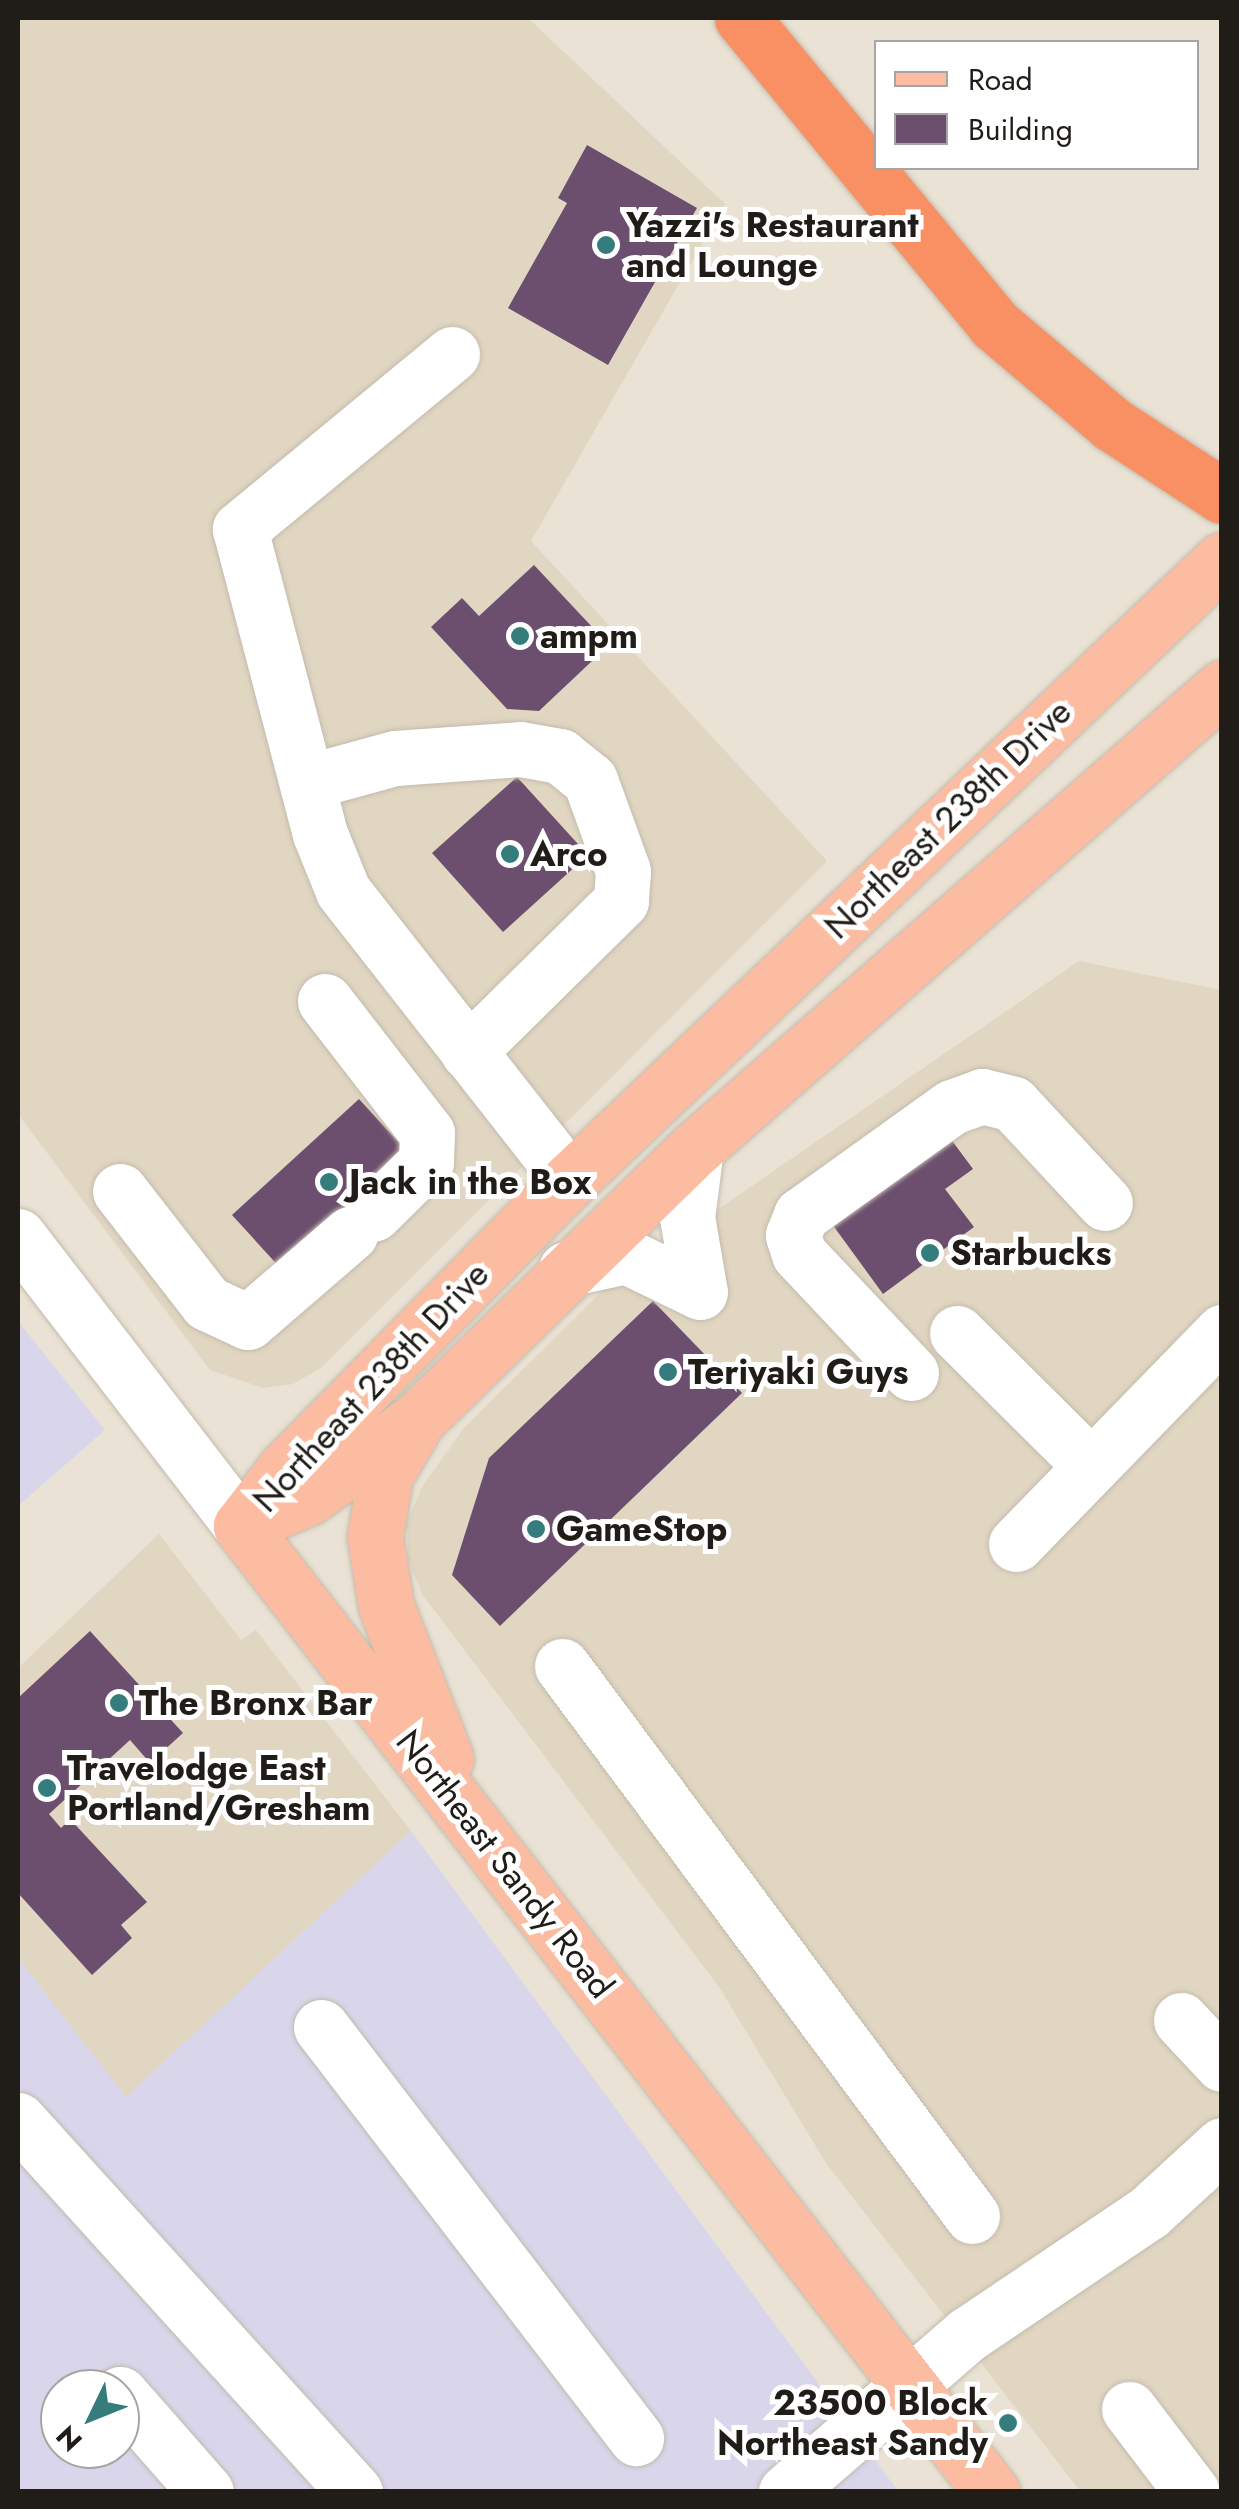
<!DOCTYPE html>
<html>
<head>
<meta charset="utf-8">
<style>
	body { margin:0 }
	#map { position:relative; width:1239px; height:2509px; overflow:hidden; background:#eae2d4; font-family:Jost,sans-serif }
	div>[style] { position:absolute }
	.built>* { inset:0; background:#e1d6c1 }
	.industrial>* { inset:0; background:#d9d6ec }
	.building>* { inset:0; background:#6c4e6f }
	.roads { filter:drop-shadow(0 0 2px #c2bbad) drop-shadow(0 0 2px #c2bbad) }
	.minor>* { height:55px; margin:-27.5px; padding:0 27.5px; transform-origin:27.5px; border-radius:27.5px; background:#fff }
	.major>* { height:55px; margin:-27.5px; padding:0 27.5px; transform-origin:27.5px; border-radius:27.5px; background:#fbbca2 }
	.highway>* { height:55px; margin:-27.5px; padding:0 27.5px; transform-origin:27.5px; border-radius:27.5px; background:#f99064 }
	.dots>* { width:28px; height:28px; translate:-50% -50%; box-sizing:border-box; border:5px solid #fff; border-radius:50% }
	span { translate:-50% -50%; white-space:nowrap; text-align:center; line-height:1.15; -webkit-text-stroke:10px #fff; paint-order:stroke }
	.poi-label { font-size:35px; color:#201d18; font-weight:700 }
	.left { translate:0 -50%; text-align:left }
	.right { translate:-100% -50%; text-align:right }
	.street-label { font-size:35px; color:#201d18 }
	.frame { position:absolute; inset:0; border:20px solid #201d18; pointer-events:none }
	.legend { position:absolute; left:874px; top:40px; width:325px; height:130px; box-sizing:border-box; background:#fff; border:2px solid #a6a5a3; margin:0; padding:12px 18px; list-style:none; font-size:30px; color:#201d18 }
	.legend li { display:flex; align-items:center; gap:20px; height:50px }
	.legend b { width:50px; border:2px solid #a6a5a3 }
	.north { position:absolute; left:40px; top:2369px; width:100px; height:100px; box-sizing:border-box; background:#fff; border:2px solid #a6a5a3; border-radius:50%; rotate:227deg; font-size:28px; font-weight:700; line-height:40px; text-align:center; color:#201d18 }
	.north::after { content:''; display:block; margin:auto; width:35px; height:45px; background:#347d7c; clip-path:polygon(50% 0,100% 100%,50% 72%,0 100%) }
</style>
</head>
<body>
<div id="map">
	<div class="built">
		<i style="clip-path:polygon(18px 18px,528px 18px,725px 204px,531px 541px,827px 861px,321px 1368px,293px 1384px,263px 1388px,210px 1370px,18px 1114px)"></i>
		<i style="clip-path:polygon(1079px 961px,1221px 990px,1221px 2491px,1080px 2491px,826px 2163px,719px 1987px,422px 1594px,408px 1560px,407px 1522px,422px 1487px,464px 1428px,608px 1285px)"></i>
		<i style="clip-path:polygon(159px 1534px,241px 1640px,256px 1630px,411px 1831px,126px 2098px,18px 1958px,18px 1668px)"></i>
	</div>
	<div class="industrial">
		<i style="clip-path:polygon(18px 1321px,105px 1430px,18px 1506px)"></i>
		<i style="clip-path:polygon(evenodd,411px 1831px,898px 2491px,18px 2491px,18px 1958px,126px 2097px,411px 1831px,60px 2389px,120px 2389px,120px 2449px,60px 2449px,60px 2389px)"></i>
	</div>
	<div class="building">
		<i style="clip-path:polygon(587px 145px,697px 208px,608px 365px,508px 308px,567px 203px,558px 198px)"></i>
		<i style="clip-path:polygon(534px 565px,609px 645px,539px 711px,507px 709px,431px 627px,462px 598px,479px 616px)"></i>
		<i style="clip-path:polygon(517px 777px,588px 855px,503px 932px,432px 853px)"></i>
		<i style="clip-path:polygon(359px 1099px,414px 1159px,294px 1283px,232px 1215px)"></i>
		<i style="clip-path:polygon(950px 1138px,973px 1169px,945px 1189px,974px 1227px,883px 1294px,832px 1224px)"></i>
		<i style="clip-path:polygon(653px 1301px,742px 1393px,500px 1626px,452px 1575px,489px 1458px)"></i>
		<i style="clip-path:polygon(90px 1631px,183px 1733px,150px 1763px,130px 1740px,49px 1814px,61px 1828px,70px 1819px,147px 1902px,121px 1925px,132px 1938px,92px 1975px,18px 1893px,18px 1698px)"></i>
	</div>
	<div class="roads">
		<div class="minor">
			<i style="left:452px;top:354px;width:275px;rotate:140.5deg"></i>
			<i style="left:240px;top:529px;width:315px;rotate:75.3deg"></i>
			<i style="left:320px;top:834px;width:61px;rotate:68deg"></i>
			<i style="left:343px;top:891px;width:367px;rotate:51.9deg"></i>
			<i style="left:307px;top:782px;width:91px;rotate:-15.3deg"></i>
			<i style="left:395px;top:758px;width:125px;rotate:-4.1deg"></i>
			<i style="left:520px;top:749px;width:41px;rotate:9.9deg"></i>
			<i style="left:560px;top:756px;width:38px;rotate:39deg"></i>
			<i style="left:590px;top:780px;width:97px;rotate:70.1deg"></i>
			<i style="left:623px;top:871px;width:30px;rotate:94deg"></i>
			<i style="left:621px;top:901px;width:215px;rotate:135.4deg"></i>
			<i style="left:325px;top:1001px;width:167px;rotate:52.3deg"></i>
			<i style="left:427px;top:1133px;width:29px;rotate:92deg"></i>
			<i style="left:426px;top:1162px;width:74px;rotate:135.5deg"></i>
			<i style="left:696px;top:1148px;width:70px;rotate:97.4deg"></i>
			<i style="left:687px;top:1217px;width:76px;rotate:80.2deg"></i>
			<i style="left:120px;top:1191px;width:142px;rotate:52.2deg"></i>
			<i style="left:207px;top:1303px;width:45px;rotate:24.9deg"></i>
			<i style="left:248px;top:1322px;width:135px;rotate:-40.8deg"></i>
			<i style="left:18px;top:1236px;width:366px;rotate:52.4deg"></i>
			<i style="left:566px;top:1269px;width:61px;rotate:-12.2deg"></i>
			<i style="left:626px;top:1256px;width:82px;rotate:25.9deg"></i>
			<i style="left:957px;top:1333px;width:189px;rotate:44.8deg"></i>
			<i style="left:911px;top:1373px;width:163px;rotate:-133.3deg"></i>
			<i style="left:799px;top:1254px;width:20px;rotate:-108deg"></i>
			<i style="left:793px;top:1235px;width:22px;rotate:-68deg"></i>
			<i style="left:801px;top:1215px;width:186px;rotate:-35.6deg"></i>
			<i style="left:952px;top:1107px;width:32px;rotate:-20deg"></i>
			<i style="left:982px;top:1096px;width:32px;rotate:14deg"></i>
			<i style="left:1013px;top:1104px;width:135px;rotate:47.1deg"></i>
			<i style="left:1016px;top:1544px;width:296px;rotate:-45.8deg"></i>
			<i style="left:562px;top:1666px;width:686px;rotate:53.3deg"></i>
			<i style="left:1181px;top:2020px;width:60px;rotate:47deg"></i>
			<i style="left:321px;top:2027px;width:518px;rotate:52.53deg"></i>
			<i style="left:18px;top:2120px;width:502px;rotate:47.83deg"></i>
			<i style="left:120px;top:2394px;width:130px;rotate:48.7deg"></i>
			<i style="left:1129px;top:2409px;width:104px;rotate:52.8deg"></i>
			<i style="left:786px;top:2492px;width:241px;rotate:-41deg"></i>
			<i style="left:968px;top:2334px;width:218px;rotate:-34deg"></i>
			<i style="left:1149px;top:2212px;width:99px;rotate:-42.5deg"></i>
		</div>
		<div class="major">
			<i style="left:414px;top:1426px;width:57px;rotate:120.6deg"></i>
			<i style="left:385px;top:1475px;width:63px;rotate:99.2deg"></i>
			<i style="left:375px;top:1537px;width:70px;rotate:80.9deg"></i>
			<i style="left:386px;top:1606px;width:164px;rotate:68.6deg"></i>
			<i style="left:253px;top:1521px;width:61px;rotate:-23.2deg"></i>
			<i style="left:309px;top:1497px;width:134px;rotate:-35.6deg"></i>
			<i style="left:418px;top:1419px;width:388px;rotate:-44.3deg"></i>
			<i style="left:696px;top:1148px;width:699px;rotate:-41.17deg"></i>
			<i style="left:241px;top:1526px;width:72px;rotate:-52.3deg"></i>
			<i style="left:285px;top:1469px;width:406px;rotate:-45.4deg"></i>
			<i style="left:570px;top:1180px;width:900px;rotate:-43.56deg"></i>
			<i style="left:241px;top:1526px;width:1224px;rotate:52.14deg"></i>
		</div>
		<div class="highway">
			<i style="left:742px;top:18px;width:396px;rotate:50.5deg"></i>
			<i style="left:994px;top:324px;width:155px;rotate:40.3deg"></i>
			<i style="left:1112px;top:424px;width:131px;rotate:33.2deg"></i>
		</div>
	</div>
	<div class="dots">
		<i style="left:606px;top:245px;background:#347d7c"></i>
		<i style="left:520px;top:636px;background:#347d7c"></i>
		<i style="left:510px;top:854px;background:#347d7c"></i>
		<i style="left:329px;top:1182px;background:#347d7c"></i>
		<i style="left:930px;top:1253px;background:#347d7c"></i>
		<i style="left:668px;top:1372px;background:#347d7c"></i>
		<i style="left:536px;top:1529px;background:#347d7c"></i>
		<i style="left:119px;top:1703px;background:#347d7c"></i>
		<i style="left:47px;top:1788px;background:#347d7c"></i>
		<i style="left:1008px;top:2423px;background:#347d7c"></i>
	</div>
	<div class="poi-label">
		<span class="left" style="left:626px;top:245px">Yazzi's Restaurant<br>and Lounge</span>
		<span class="left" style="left:540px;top:636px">ampm</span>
		<span class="left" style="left:530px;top:854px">Arco</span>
		<span class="left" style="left:349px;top:1182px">Jack in the Box</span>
		<span class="left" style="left:950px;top:1253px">Starbucks</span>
		<span class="left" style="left:688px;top:1372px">Teriyaki Guys</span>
		<span class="left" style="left:556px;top:1529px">GameStop</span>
		<span class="left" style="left:139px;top:1703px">The Bronx Bar</span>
		<span class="left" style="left:67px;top:1788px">Travelodge East<br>Portland/Gresham</span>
		<span class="right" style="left:988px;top:2423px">23500 Block<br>Northeast Sandy</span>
	</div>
	<div class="street-label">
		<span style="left:948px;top:819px;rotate:-44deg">Northeast 238th Drive</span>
		<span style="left:371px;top:1387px;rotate:-47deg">Northeast 238th Drive</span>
		<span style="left:505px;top:1864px;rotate:52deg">Northeast Sandy Road</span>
	</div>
	<div class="frame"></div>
	<ul class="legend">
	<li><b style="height:12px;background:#fbbca2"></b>Road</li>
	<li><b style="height:28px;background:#6c4e6f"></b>Building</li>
	</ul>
	<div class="north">N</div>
</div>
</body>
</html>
